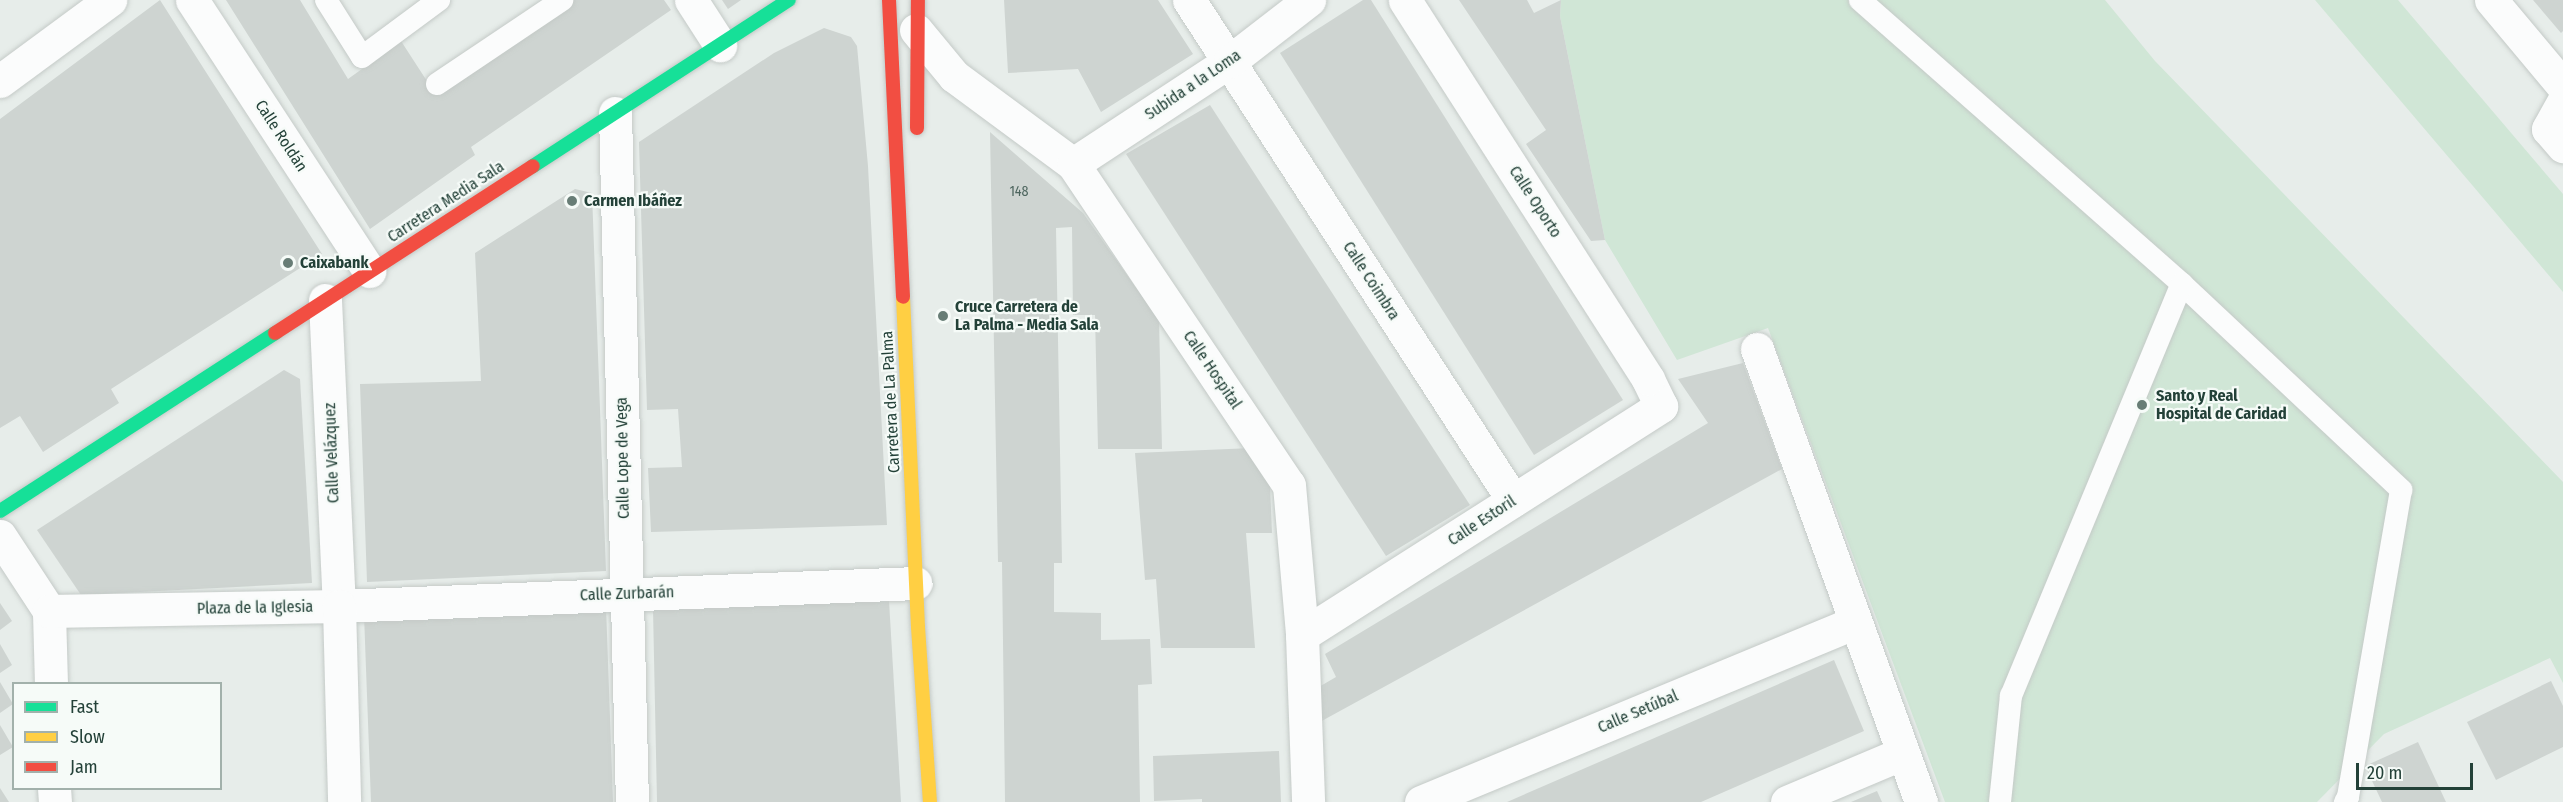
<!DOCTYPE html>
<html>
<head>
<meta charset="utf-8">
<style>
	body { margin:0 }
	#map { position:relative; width:2563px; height:802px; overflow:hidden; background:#e7edea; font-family:"Fira Sans Condensed",sans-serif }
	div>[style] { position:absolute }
	.green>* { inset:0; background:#d0e6d6 }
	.building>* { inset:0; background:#ced4d1 }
	.roads { filter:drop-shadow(0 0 2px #c4cac7) drop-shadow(0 0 2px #c4cac7) }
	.lane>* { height:22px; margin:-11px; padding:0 11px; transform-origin:11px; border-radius:11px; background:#fbfcfc }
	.street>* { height:33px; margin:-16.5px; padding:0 16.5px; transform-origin:16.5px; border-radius:16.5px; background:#fbfcfc }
	.fast>* { height:14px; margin:-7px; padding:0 7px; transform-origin:7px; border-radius:7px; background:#16e098 }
	.slow>* { height:14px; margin:-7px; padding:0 7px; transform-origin:7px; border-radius:7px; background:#ffcf43 }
	.jam>* { height:14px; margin:-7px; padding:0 7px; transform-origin:7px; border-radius:7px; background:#f24e42 }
	.dots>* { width:16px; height:16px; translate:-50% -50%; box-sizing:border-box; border:3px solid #f6fbf8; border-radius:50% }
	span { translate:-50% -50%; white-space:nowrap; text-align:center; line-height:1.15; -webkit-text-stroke:4.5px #f6fbf8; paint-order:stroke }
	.number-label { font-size:14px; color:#4e665f }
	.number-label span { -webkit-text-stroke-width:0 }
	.street-label { font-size:16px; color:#234138 }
	.poi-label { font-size:16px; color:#234138; font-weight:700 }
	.left { translate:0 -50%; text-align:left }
	.legend { position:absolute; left:12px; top:682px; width:210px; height:108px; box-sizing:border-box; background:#f6fbf8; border:2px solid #a2b1ab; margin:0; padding:8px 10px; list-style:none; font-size:18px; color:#234138 }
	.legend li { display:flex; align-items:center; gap:12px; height:30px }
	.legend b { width:30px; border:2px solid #a2b1ab }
	.scale { position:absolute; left:2356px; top:763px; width:117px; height:27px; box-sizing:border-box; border:3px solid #234138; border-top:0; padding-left:8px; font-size:18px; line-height:21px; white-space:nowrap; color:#234138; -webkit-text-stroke:4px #f6fbf8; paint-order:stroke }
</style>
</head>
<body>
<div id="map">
	<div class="green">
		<i style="clip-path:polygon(1561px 0,2105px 0,2155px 61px,2563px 482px,2563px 683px,2550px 658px,2384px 734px,2317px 802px,1945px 802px,1768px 328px,1677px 360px,1605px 240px,1560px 16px)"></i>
		<i style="clip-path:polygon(2315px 0,2398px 0,2563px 194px,2563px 292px)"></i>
	</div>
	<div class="building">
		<i style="clip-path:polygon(160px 0,322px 254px,111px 389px,119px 403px,43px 452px,20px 416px,0 428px,0 119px)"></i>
		<i style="clip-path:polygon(226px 0,300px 0,348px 79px,401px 41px,436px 95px,568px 0,664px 0,671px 10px,471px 147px,475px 155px,370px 229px)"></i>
		<i style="clip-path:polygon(722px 0,741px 0,728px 9px)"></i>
		<i style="clip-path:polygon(1004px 0,1158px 0,1193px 54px,1101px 112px,1078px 69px,1008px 73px)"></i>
		<i style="clip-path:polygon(1363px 0,1371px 0,1623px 400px,1534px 455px,1280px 53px)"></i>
		<i style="clip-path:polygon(1459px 0,1527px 0,1534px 13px,1561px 0,1560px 16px,1605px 240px,1591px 241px,1526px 144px,1546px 130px)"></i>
		<i style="clip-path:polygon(2533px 0,2563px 0,2563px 31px,2561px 33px)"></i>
		<i style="clip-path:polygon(824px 28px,851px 37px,857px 46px,868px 166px,887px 525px,651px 532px,648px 468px,682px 467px,678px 409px,647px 410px,639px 142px,774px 53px)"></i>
		<i style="clip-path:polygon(1210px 105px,1470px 505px,1386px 556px,1126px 154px)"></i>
		<i style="clip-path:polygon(990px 132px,1083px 213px,1159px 320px,1162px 449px,1098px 449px,1095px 315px,1073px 315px,1072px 227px,1056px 228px,1062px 563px,1054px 563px,1054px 612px,1101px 613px,1101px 640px,1150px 639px,1152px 684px,1138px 685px,1140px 802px,1005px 802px,1002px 562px,998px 562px)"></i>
		<i style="clip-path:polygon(575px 189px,592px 193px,606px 571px,367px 582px,360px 384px,481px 381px,475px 253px)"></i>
		<i style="clip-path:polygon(1743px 363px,1782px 469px,1318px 723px,1312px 691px,1336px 677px,1325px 654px,1708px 423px,1678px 379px)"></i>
		<i style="clip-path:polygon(284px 370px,300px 379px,312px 583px,81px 595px,37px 530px)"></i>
		<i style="clip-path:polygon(1252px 448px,1270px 485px,1272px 533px,1246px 533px,1255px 648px,1161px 648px,1156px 579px,1145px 580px,1135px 453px)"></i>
		<i style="clip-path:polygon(889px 601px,901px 802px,657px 802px,653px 609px)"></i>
		<i style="clip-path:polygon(0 603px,12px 621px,0 630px)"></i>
		<i style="clip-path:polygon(606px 606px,613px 802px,371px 802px,364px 615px)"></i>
		<i style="clip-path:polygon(0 644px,12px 665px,0 673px)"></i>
		<i style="clip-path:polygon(1834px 660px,1864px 731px,1701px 802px,1507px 802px)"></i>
		<i style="clip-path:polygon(2551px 681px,2563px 706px,2563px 747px,2496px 780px,2467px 722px)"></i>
		<i style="clip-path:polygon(0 682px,13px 704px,0 713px)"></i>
		<i style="clip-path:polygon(0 725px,13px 747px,0 755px)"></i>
		<i style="clip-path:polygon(2418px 742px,2446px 802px,2382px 802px,2365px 766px)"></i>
		<i style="clip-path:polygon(1279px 751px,1281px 802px,1202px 802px,1202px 799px,1154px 801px,1153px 756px)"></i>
		<i style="clip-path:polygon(0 788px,9px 802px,0 802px)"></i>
		<i style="clip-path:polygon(1877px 791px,1882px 802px,1851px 802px)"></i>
	</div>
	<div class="roads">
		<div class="lane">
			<i style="left:326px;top:0;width:67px;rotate:57.7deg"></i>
			<i style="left:362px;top:57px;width:96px;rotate:-36.5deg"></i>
			<i style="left:1860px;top:0;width:429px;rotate:41.4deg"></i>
			<i style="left:2182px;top:284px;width:301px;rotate:43.2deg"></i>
			<i style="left:2401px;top:490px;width:312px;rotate:99.8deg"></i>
			<i style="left:2348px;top:797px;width:6px;rotate:121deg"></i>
			<i style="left:437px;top:84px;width:151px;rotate:-33.9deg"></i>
			<i style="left:2000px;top:802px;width:107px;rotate:-84.1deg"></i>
			<i style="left:2011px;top:696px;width:446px;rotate:-67.5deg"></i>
		</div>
		<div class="street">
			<i style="left:192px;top:0;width:324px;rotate:56.8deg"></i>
			<i style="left:691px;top:0;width:54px;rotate:57.2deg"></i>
			<i style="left:1189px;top:0;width:596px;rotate:57.06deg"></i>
			<i style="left:2491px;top:0;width:112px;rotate:50.1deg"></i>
			<i style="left:916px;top:30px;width:60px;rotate:50.4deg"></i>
			<i style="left:954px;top:76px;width:148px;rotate:36.5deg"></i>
			<i style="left:1073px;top:164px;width:387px;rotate:56.1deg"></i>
			<i style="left:1289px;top:485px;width:151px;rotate:85deg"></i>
			<i style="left:1302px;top:635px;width:167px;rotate:87.9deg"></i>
			<i style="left:0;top:81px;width:137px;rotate:-36.4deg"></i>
			<i style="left:2563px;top:102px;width:31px;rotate:119deg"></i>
			<i style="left:2548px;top:129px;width:23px;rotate:49deg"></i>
			<i style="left:615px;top:113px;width:689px;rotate:88.59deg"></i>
			<i style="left:1073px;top:164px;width:188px;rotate:-33.3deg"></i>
			<i style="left:1230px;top:61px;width:100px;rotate:-37.7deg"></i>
			<i style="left:325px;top:300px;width:306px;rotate:87.4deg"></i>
			<i style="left:339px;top:606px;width:577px;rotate:-2.28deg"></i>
			<i style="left:1757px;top:349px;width:482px;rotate:70.1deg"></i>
			<i style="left:0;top:536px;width:90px;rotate:56.8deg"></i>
			<i style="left:1302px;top:635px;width:426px;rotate:-32.5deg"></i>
			<i style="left:1661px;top:406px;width:30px;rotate:-116deg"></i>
			<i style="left:1648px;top:379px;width:450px;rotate:-122.7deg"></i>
			<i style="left:51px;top:684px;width:73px;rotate:-91.6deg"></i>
			<i style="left:49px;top:611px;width:290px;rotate:-1deg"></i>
			<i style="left:339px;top:606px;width:196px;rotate:88.5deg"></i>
			<i style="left:54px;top:788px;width:14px;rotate:86deg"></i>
			<i style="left:1421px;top:802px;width:470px;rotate:-22.5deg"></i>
			<i style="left:1787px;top:802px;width:126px;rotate:-22.9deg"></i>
		</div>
		<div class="fast">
			<i style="left:533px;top:166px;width:305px;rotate:-33deg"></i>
			<i style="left:0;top:511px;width:328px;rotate:-32.9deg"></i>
		</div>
		<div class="slow">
			<i style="left:903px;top:297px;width:330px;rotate:87.4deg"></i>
			<i style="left:918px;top:627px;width:175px;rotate:86.1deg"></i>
		</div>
		<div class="jam">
			<i style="left:889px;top:0;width:297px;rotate:87.3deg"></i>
			<i style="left:917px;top:128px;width:128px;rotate:-89.6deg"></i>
			<i style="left:275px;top:333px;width:307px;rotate:-32.9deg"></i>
		</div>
	</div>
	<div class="dots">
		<i style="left:572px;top:201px;background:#687d76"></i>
		<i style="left:288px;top:263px;background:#687d76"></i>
		<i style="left:943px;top:316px;background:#687d76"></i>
		<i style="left:2142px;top:405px;background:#687d76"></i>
	</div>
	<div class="number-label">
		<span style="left:1019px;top:192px">148</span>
	</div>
	<div class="street-label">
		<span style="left:1193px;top:85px;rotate:-34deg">Subida a la Loma</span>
		<span style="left:281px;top:136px;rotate:57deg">Calle Roldán</span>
		<span style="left:446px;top:202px;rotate:-33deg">Carretera Media Sala</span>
		<span style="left:1535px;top:202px;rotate:57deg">Calle Oporto</span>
		<span style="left:1371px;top:281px;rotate:57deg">Calle Coimbra</span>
		<span style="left:1212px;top:370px;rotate:56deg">Calle Hospital</span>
		<span style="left:891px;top:402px;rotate:-93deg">Carretera de La Palma</span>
		<span style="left:332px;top:453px;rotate:-92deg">Calle Velázquez</span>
		<span style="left:623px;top:458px;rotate:-91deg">Calle Lope de Vega</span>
		<span style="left:1482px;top:521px;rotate:-33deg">Calle Estoril</span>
		<span style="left:627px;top:594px;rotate:-2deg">Calle Zurbarán</span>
		<span style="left:255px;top:608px;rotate:-1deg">Plaza de la Iglesia</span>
		<span style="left:1638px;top:712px;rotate:-23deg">Calle Setúbal</span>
	</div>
	<div class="poi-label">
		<span class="left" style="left:584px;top:201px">Carmen Ibáñez</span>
		<span class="left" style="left:300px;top:263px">Caixabank</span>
		<span class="left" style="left:955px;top:316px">Cruce Carretera de<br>La Palma - Media Sala</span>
		<span class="left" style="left:2156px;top:405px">Santo y Real<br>Hospital de Caridad</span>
	</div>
	<ul class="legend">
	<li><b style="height:8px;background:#16e098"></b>Fast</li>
	<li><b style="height:8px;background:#ffcf43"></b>Slow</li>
	<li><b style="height:8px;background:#f24e42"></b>Jam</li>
	</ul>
	<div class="scale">20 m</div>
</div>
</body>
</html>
